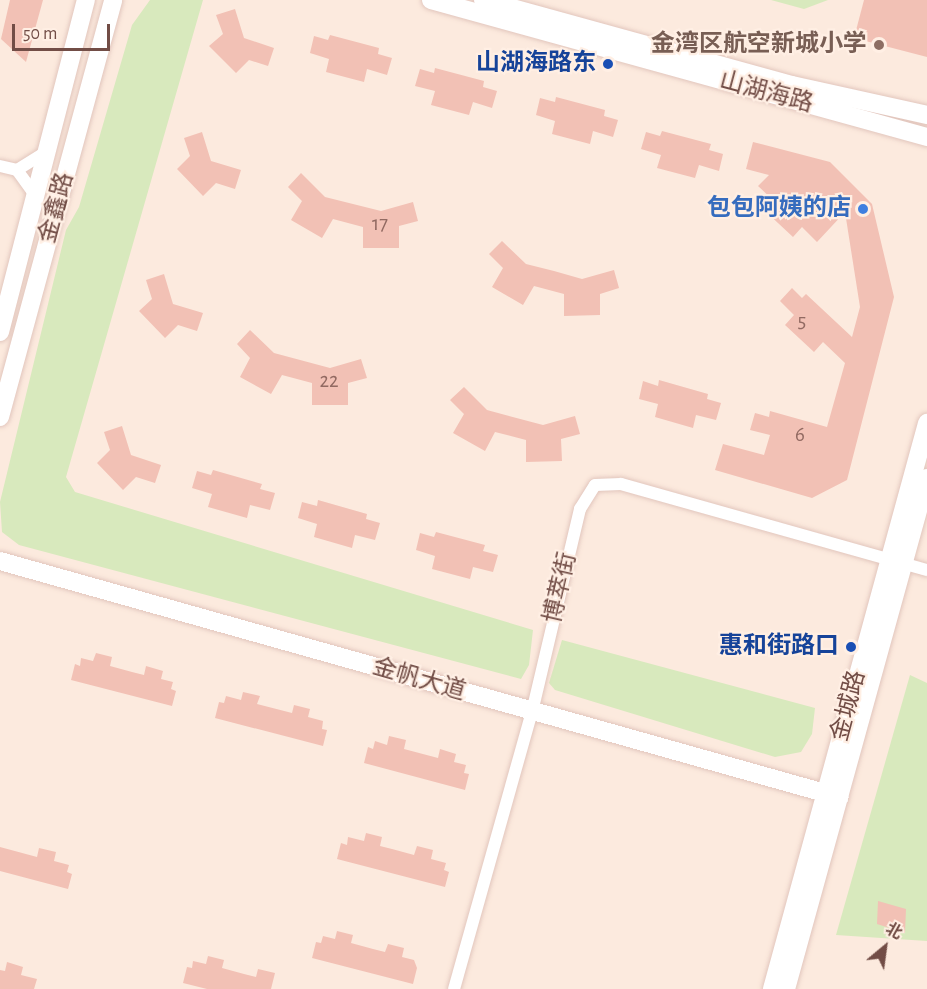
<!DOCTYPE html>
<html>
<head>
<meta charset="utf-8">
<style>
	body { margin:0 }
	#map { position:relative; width:927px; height:989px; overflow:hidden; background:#fceade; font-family:"Alegreya Sans","Noto Sans SC",sans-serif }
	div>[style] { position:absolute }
	.green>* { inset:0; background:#d8e9bd }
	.building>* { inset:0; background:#f2c1b5 }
	.roads { filter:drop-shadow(0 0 2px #e2c6bd) drop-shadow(0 0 2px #e2c6bd) }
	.street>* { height:12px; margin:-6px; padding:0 6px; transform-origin:6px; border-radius:6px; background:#fff }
	.secondary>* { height:18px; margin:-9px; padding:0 9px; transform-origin:9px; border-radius:9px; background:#fff }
	.dots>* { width:16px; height:16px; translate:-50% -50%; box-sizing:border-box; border:3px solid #ffefe4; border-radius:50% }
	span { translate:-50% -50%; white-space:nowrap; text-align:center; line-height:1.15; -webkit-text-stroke:4.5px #ffefe4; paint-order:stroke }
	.number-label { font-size:21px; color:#926a62 }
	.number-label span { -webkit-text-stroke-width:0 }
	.education-label { font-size:24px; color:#785e54; font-weight:700 }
	.right { translate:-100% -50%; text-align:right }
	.transit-label { font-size:24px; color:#164399; font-weight:700 }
	.street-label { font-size:24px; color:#724d46 }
	.shop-label { font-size:24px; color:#366cbe; font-weight:700 }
	.north { position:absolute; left:855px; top:917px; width:60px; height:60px; -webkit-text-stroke:4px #ffefe4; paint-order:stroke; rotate:29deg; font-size:16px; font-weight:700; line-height:24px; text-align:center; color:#724d46 }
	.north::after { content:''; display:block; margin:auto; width:21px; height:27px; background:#724d46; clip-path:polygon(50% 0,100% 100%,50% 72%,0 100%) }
	.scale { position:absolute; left:12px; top:24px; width:98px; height:27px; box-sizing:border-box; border:3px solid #724d46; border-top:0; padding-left:8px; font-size:18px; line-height:21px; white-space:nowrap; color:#724d46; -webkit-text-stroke:4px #ffefe4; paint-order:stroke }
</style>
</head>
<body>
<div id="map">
	<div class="green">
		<i style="clip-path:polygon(150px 0,203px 0,66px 477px,75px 492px,533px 630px,529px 665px,521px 679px,19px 545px,2px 532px,0 502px,66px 230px,79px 207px,132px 25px)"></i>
		<i style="clip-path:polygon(771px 0,828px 0,804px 9px)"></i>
		<i style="clip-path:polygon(562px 640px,815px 708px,812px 734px,801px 752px,775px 757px,555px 690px,549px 683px)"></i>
		<i style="clip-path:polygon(910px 675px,927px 683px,927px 941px,836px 935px)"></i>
	</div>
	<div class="building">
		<i style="clip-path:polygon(10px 0,43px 0,26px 62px,1px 39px)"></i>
		<i style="clip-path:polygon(864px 0,927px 0,927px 57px,854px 38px)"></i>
		<i style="clip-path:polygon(235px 9px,244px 38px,274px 48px,268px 66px,249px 60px,236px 73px,209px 46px,223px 34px,216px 15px)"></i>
		<i style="clip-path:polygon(330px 35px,379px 48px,378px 54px,392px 58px,387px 75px,367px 69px,364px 82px,326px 72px,329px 59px,310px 53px,314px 36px,328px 40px)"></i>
		<i style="clip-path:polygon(435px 68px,484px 81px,483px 87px,497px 91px,492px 108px,473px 102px,469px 115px,431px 105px,435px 91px,415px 86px,420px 69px,434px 73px)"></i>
		<i style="clip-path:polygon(556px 97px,605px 110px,604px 116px,618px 120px,613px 137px,593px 131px,590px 144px,552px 134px,555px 121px,536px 115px,540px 98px,555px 102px)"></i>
		<i style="clip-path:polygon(662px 131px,711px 144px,709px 150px,723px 154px,719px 171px,699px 165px,695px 178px,657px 168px,661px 155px,641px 149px,646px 132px,660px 136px)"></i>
		<i style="clip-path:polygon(202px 132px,211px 161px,241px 170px,235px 189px,216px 183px,203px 196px,177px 169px,190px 156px,184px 138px)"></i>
		<i style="clip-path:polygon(753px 142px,830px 162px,872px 204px,894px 297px,847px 480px,812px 498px,715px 470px,723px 444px,764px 455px,770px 435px,750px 430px,755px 413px,769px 417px,770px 411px,827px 427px,845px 363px,823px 342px,814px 352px,785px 325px,794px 315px,780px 301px,792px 288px,802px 298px,806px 294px,852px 337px,860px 307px,845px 212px,817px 242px,802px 227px,793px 237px,764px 210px,773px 200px,758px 186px,769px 175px,746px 169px)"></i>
		<i style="clip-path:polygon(301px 173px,325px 197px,381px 211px,413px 202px,418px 221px,399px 226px,399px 248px,363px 248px,363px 227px,333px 219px,322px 238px,291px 220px,302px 201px,288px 187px)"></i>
		<i style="clip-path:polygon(502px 241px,526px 264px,554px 271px,582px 279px,614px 270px,619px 288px,600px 294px,600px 315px,564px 316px,564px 294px,534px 286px,523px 305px,492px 287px,503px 268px,489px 254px)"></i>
		<i style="clip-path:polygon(164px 274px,173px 304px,203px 313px,197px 331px,178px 325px,165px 338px,139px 311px,152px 299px,146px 280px)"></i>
		<i style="clip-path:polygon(250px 330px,274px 353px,330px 368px,361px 359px,367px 378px,348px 383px,348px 405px,312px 405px,312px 383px,282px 375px,271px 394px,240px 377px,250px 358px,237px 344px)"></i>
		<i style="clip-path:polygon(659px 380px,708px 394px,707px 399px,721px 403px,716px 420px,696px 415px,693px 428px,655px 417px,658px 404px,639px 399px,643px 381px,658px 386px)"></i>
		<i style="clip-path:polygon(464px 387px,487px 410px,543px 425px,575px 416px,580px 434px,561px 439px,562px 461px,526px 462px,526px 440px,495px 432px,485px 451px,453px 433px,464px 414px,450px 400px)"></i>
		<i style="clip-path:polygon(122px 426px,131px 455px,161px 465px,155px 483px,136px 477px,123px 490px,97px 463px,110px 450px,104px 432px)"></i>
		<i style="clip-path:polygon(213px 470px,262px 484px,260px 489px,275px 493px,270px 510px,250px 505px,247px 518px,208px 507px,212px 494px,192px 488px,197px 471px,211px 475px)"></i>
		<i style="clip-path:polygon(318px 500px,367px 514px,366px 519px,380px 523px,375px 540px,355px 535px,352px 548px,314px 537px,317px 524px,298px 518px,302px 502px,317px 506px)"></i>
		<i style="clip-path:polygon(436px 532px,485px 545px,483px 551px,498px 555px,493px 572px,473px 567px,470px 579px,432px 569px,435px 556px,416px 550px,420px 533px,434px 537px)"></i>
		<i style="clip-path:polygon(96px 653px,112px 657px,110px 666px,132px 672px,144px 675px,146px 666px,163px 671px,161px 679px,173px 682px,171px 689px,176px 691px,172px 706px,71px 680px,75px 664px,80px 666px,81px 658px,93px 661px)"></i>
		<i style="clip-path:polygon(243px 692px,260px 696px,257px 704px,292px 713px,294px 705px,310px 709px,308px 717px,323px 721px,322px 729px,327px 730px,323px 746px,215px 718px,219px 702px,224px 703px,226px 696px,241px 700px)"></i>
		<i style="clip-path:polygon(389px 736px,406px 740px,404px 749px,438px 758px,440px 749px,456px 754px,454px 762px,466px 765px,464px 773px,469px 774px,465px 790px,364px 763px,368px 747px,373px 749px,375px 741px,387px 745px)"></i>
		<i style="clip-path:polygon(366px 833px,382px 837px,380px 846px,392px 849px,414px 855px,417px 846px,433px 850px,431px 859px,446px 863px,444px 870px,449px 872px,445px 887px,337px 859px,341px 843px,347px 845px,348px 837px,364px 841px)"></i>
		<i style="clip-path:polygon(0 847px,37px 857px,39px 848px,56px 852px,54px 861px,69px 865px,67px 872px,72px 874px,68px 889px,0 871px)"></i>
		<i style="clip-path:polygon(878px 901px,906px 909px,905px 933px,877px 924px)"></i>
		<i style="clip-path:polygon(337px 931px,353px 935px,351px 943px,373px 949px,385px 952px,388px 944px,404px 948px,402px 957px,414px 960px,417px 968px,413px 984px,312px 958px,316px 942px,321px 943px,323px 936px,335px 939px)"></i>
		<i style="clip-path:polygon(208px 956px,224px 960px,222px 968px,244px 974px,256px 977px,258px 969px,275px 973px,271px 989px,207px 989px,183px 983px,187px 967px,192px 968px,193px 961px,206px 964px)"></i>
		<i style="clip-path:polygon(7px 962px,23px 967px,21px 975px,37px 979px,34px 989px,0 989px,0 970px,5px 971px)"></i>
	</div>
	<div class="roads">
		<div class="street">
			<i style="left:0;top:166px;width:17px;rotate:13deg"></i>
			<i style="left:17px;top:170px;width:32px;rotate:54deg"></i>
			<i style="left:17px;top:170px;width:34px;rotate:-32deg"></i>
			<i style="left:454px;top:989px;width:288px;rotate:-74.3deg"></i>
			<i style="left:532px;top:712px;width:209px;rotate:-76.7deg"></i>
			<i style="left:580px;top:509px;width:28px;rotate:-58deg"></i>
			<i style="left:595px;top:485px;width:26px;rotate:-2deg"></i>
			<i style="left:621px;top:484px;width:318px;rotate:15.7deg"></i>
		</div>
		<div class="secondary">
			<i style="left:431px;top:0;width:515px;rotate:15.44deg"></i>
			<i style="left:483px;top:0;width:320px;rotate:15.4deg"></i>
			<i style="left:792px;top:85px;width:138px;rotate:12.5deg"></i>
			<i style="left:0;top:332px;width:343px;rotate:-75.5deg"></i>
			<i style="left:0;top:417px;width:432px;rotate:-74.8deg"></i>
			<i style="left:0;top:561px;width:872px;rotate:15.71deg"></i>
			<i style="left:772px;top:989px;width:587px;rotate:-74.68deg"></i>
			<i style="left:786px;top:989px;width:530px;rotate:-74.57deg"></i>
		</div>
	</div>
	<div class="dots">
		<i style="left:879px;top:45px;background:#8d6e63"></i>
		<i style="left:608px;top:64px;background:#1a4fb4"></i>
		<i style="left:863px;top:209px;background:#3f7fe0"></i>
		<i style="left:851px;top:647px;background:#1a4fb4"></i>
	</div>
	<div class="number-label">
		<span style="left:380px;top:224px">17</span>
		<span style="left:802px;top:321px">5</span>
		<span style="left:329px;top:381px">22</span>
		<span style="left:800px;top:435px">6</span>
	</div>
	<div class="education-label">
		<span class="right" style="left:867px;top:45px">金湾区航空新城小学</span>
	</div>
	<div class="transit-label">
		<span class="right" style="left:596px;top:64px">山湖海路东</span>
		<span class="right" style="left:839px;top:647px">惠和街路口</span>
	</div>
	<div class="street-label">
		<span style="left:766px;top:93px;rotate:15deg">山湖海路</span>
		<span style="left:57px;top:208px;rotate:-75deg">金鑫路</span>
		<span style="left:561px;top:588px;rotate:-77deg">博萃街</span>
		<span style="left:419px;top:680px;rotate:16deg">金帆大道</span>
		<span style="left:849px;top:706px;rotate:-75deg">金城路</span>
	</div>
	<div class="shop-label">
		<span class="right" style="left:851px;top:209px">包包阿姨的店</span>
	</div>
	<div class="north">北</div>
	<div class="scale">50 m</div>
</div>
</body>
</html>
